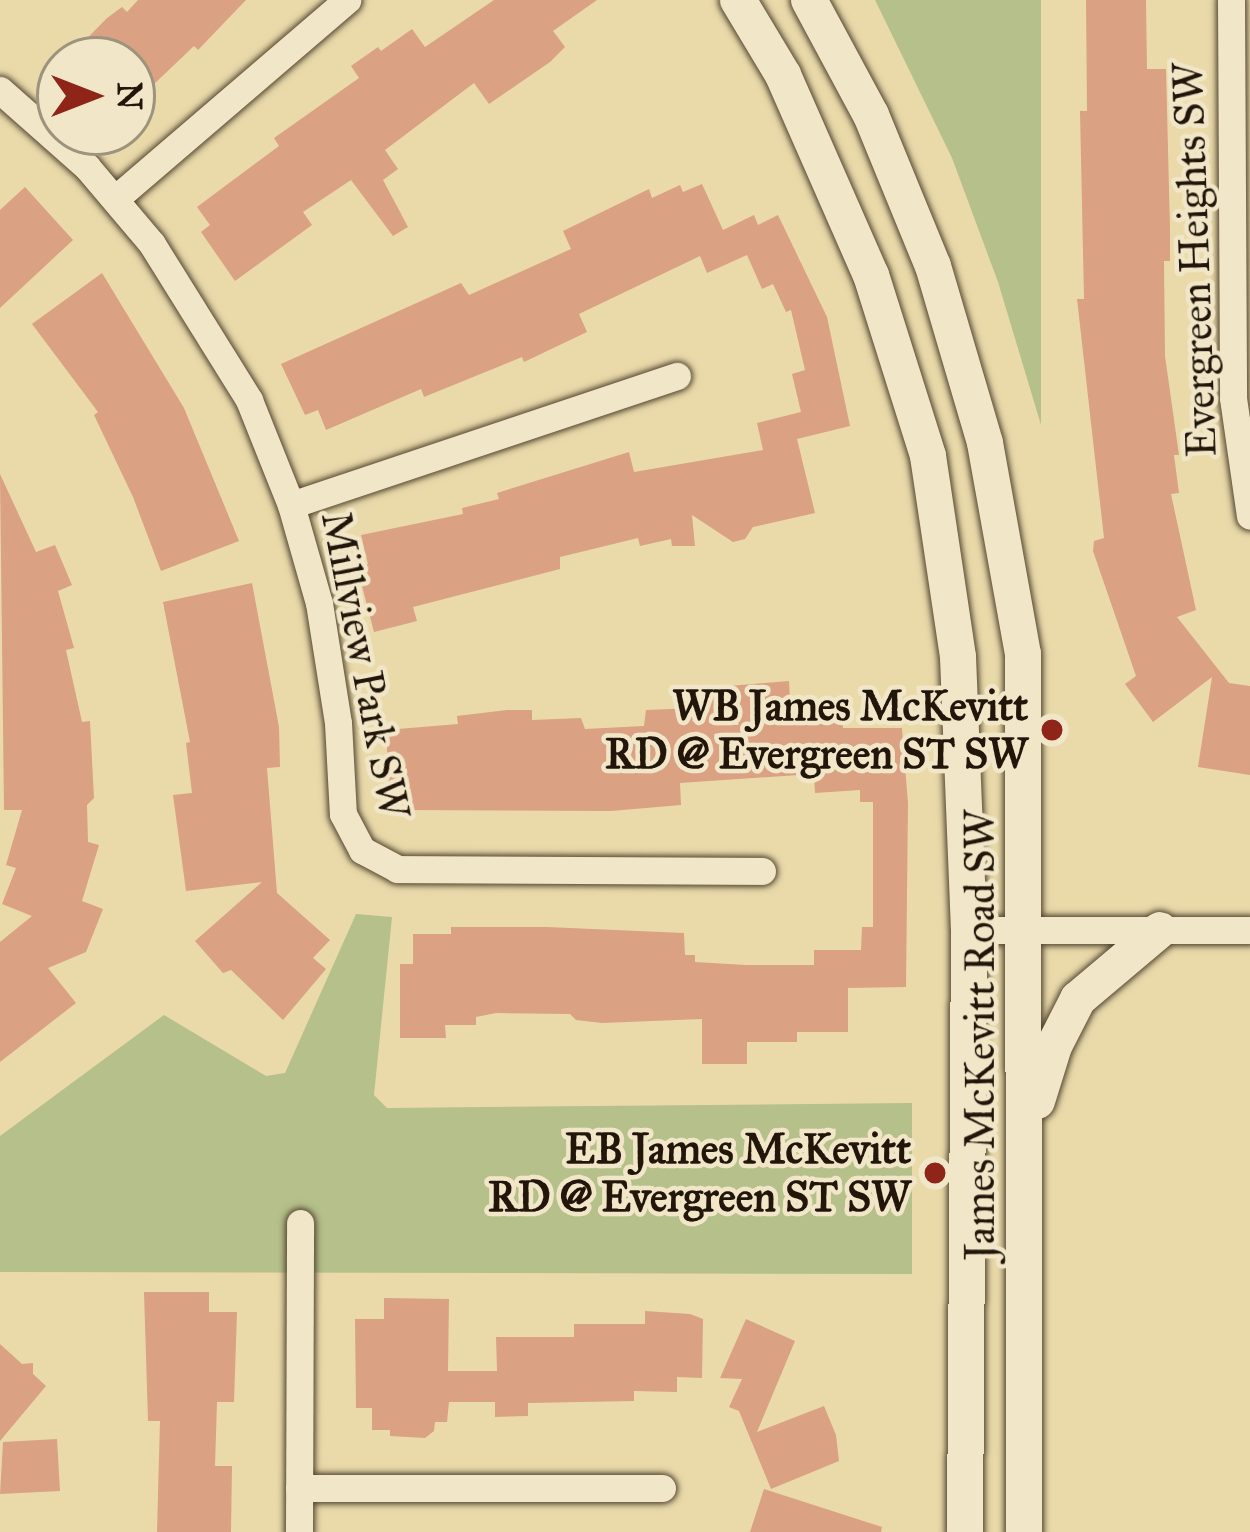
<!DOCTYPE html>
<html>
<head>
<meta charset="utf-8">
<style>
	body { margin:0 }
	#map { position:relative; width:1250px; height:1532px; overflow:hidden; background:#eadaaa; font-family:"IM FELL Great Primer",serif }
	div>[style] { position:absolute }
	.green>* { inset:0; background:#b5c08a }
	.building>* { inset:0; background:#daa183 }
	.roads { filter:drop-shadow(0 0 3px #544732) drop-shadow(0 0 3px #544732) }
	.minor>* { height:27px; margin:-13.5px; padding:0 13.5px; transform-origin:13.5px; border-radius:13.5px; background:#f1e7c8 }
	.secondary>* { height:36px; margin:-18px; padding:0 18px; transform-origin:18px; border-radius:18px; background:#f1e7c8 }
	.dots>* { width:33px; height:33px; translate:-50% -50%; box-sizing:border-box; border:6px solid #f1e7c8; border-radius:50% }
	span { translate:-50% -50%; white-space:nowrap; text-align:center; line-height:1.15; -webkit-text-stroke:9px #f1e7c8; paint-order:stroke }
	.street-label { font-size:42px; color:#22160a }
	.poi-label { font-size:42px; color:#22160a; font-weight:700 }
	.right { translate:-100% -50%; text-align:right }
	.north { position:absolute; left:36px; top:36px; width:120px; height:120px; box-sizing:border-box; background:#f1e7c8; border:3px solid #9e937c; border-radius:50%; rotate:90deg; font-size:33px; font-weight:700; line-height:48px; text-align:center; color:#22160a }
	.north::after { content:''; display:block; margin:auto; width:42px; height:54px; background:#8f2418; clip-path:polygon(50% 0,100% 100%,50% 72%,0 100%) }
</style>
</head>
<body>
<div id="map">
	<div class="green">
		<i style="clip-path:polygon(875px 0,1041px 0,1041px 425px,998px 282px,952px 158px)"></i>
		<i style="clip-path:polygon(356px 914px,392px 917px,374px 1095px,387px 1108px,912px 1103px,912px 1274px,0 1272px,0 1136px,164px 1015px,266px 1076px,285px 1073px)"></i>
	</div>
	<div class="building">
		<i style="clip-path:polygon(138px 0,246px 0,198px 50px,194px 46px,132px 105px,132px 60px,66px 60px,107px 18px,122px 7px,127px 12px)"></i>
		<i style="clip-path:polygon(494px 0,597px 0,553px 31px,565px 47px,550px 62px,489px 104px,474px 83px,385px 150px,398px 169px,383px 180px,408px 227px,393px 236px,351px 180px,303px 212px,312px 225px,235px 281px,201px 232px,210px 225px,197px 207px,279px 146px,274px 138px,359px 78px,351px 66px,378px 47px,381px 51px,412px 29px,425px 47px)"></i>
		<i style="clip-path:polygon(1086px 0,1146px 0,1147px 69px,1166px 69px,1170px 229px,1170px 261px,1164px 261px,1165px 356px,1179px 455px,1174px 455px,1179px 493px,1171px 494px,1196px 610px,1177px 617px,1229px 683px,1250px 686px,1250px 775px,1198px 767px,1212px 677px,1153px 722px,1125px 684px,1136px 676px,1093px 551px,1094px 541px,1104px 538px,1077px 299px,1084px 299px,1080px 111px,1087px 111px)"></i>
		<i style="clip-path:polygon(702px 184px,723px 230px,754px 215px,758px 225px,778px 215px,827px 317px,850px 426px,797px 439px,815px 513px,753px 527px,745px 539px,733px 542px,692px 515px,695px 546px,672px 546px,671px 539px,640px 546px,638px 538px,560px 557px,560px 569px,413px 607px,417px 621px,374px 632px,357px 567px,368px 564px,361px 535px,463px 514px,462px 508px,499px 499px,497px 493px,629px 452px,634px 472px,763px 450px,757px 423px,801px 412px,792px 374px,805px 370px,791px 310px,786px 312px,773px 284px,762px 289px,747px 255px,707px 273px,700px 256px,579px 314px,587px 332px,524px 362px,522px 357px,424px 397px,421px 389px,326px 430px,318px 410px,305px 415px,281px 364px,461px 283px,469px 295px,571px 249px,563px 231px,649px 189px,652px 198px,680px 185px,683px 192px)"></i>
		<i style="clip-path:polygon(25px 187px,73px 240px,0 308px,0 210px)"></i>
		<i style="clip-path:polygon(102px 273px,184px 408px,239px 541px,161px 571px,133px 497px,94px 415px,98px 412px,32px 324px)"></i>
		<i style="clip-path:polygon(0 474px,36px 552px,55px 545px,72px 585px,58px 591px,74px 648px,66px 650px,82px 722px,90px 721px,94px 798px,87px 805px,88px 842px,99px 845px,82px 901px,103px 909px,86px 952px,48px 968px,76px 1003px,0 1062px,0 942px,32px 916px,2px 904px,16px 868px,6px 865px,22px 810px,4px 810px)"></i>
		<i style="clip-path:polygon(252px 583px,279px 727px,280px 767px,267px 768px,277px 893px,330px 940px,313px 958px,326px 969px,283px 1020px,231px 970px,223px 973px,195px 941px,262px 882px,186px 891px,173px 795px,192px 793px,186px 743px,190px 742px,163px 602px)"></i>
		<i style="clip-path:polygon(789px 681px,790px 700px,842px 700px,843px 728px,902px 728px,908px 803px,906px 987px,848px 988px,848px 1032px,797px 1032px,797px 1042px,747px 1042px,747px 1064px,702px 1064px,702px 1019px,602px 1023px,576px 1020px,570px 1014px,496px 1013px,476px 1017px,476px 1025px,445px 1025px,446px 1038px,400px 1038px,400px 964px,413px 964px,413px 934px,451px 934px,451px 927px,547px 927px,684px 933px,685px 955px,695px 955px,695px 962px,746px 965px,814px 965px,814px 950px,861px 950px,862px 927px,873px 927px,873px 802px,860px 802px,860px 790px,815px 793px,814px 774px,680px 783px,681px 805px,611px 811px,404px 810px,403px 786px,389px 787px,386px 730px,458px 724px,457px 716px,507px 710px,532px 710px,532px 720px,581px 718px,585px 729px,644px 726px,646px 710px,695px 708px,694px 689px)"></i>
		<i style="clip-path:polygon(144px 1292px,209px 1292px,209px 1312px,237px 1312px,234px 1402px,217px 1402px,215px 1466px,232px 1466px,231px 1532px,157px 1532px,160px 1421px,148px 1421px)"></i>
		<i style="clip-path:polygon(384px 1298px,449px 1299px,448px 1371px,497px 1371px,496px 1337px,574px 1337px,574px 1324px,645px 1324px,645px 1311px,690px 1314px,703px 1319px,702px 1378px,677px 1377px,677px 1392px,634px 1391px,634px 1401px,528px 1403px,528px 1416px,495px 1417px,495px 1402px,449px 1402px,447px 1422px,435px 1422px,434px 1431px,425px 1438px,390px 1436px,390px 1430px,372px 1430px,372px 1408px,356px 1408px,355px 1319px,384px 1319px)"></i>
		<i style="clip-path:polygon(746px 1319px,795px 1341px,757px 1432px,824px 1406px,836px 1435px,839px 1461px,771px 1489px,739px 1411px,729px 1407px,742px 1379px,720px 1378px)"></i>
		<i style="clip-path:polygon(0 1344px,22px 1364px,33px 1363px,33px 1374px,46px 1386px,0 1441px)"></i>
		<i style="clip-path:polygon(57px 1439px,60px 1491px,0 1494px,3px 1442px)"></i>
		<i style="clip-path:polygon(764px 1489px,882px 1527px,881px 1532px,750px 1532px)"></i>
	</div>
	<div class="roads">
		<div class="minor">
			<i style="left:1231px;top:0;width:398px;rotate:89.7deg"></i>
			<i style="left:1233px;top:398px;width:119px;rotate:81.8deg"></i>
			<i style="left:0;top:90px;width:116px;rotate:41.5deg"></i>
			<i style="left:87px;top:167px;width:101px;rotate:49.8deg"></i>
			<i style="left:152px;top:244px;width:184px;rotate:58.1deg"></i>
			<i style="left:249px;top:400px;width:113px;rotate:68.2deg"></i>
			<i style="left:291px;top:505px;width:102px;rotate:74.1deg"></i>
			<i style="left:319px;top:603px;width:121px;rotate:81deg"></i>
			<i style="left:338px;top:723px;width:91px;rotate:86.9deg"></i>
			<i style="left:343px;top:814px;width:41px;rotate:62.2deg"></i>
			<i style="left:362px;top:850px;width:40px;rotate:28deg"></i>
			<i style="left:397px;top:869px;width:365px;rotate:0.3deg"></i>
			<i style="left:115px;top:199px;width:306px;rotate:-40.6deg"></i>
			<i style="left:291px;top:505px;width:407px;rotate:-18.5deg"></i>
			<i style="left:969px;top:930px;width:281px"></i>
			<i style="left:299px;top:1488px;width:363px"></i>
			<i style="left:299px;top:1532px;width:309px;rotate:-89.8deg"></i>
		</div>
		<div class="secondary">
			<i style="left:738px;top:0;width:87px;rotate:59deg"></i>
			<i style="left:783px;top:75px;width:219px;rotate:66.3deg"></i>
			<i style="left:871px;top:275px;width:190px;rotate:72.5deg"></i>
			<i style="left:928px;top:456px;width:203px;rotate:81.5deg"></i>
			<i style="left:958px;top:657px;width:273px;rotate:87.7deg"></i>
			<i style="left:969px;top:930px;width:602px;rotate:90.38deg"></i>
			<i style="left:809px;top:0;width:131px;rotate:61.7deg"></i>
			<i style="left:871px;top:115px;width:163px;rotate:67.7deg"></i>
			<i style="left:933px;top:266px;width:184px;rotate:73.6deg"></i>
			<i style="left:985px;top:443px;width:214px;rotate:79.8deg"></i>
			<i style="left:1023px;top:654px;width:878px;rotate:89.93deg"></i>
			<i style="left:1037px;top:1101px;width:58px;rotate:-72.8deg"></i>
			<i style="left:1054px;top:1046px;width:53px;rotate:-62.9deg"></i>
			<i style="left:1078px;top:999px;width:107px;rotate:-40.1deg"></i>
		</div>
	</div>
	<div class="dots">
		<i style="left:1052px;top:730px;background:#8f2418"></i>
		<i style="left:935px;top:1173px;background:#8f2418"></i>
	</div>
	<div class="street-label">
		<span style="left:1195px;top:260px;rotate:-92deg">Evergreen Heights SW</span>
		<span style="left:365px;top:665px;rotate:79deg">Millview Park SW</span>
		<span style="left:980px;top:1035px;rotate:-90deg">James McKevitt Road SW</span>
	</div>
	<div class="poi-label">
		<span class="right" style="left:1028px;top:730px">WB James McKevitt<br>RD @ Evergreen ST SW</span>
		<span class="right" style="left:911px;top:1173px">EB James McKevitt<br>RD @ Evergreen ST SW</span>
	</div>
	<div class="north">N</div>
</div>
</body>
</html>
